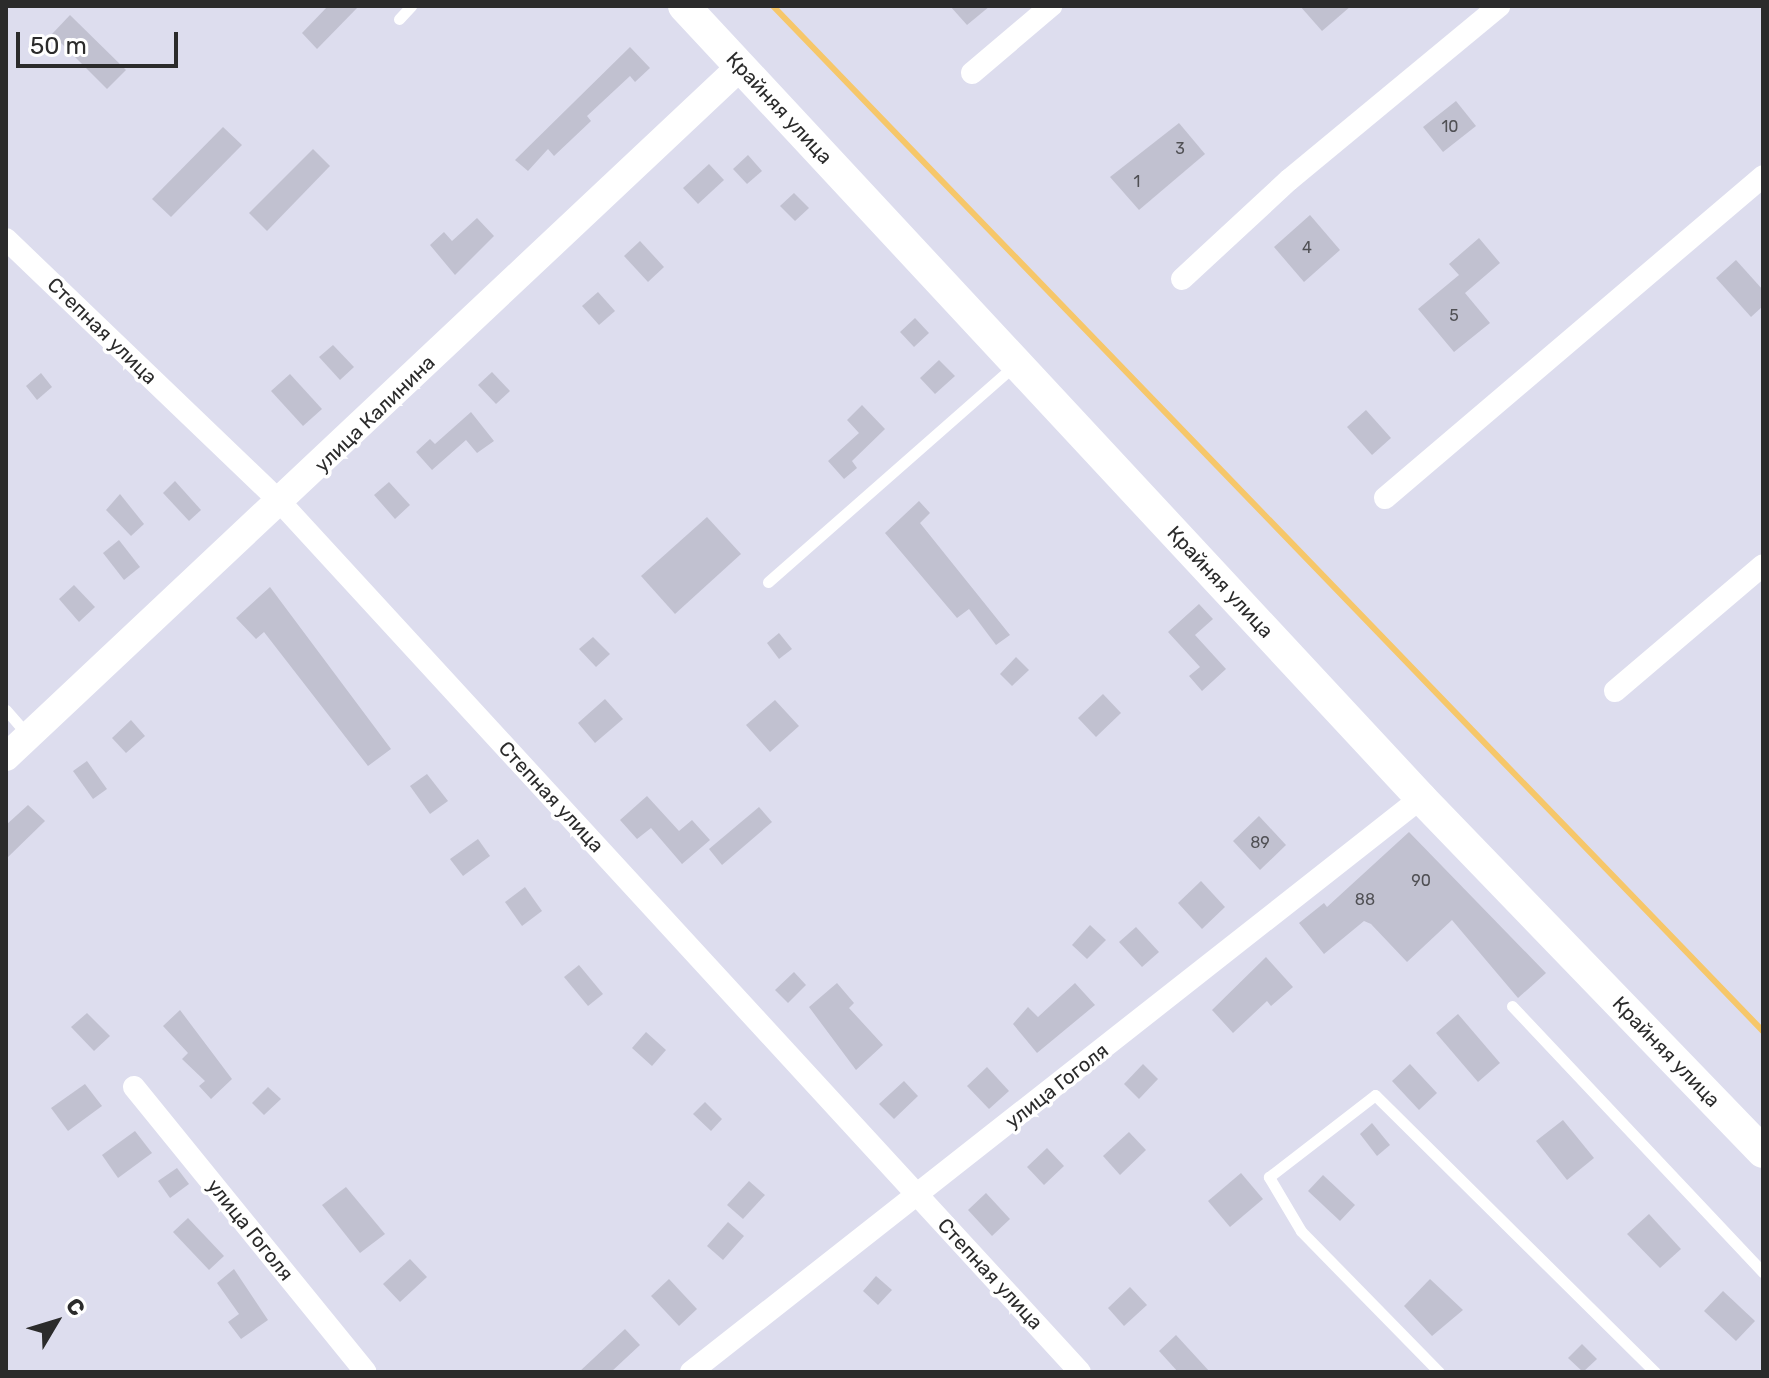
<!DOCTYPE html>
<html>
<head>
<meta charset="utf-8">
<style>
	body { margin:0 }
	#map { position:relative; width:1769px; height:1378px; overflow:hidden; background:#dde; font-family:Rubik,sans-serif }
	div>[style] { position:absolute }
	.stream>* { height:6px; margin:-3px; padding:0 3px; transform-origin:3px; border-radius:3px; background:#f6c76a }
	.building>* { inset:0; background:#c1c1d0 }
	.service>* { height:11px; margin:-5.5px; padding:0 5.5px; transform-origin:5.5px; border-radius:5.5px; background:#fff }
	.minor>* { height:22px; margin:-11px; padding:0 11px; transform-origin:11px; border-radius:11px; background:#fff }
	.tertiary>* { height:28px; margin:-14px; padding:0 14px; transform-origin:14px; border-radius:14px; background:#fff }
	.secondary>* { height:32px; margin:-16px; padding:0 16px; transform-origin:16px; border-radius:16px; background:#fff }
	span { translate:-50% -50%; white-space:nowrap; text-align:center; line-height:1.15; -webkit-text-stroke:7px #fff; paint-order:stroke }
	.number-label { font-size:16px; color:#505054 }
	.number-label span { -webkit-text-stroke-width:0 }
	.street-label { font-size:20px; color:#2b2b2b }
	.frame { position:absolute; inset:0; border:8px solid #2b2b2b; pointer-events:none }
	.north { position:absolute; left:16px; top:1282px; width:80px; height:80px; -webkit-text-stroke:6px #fff; paint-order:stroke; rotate:52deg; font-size:22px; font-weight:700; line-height:32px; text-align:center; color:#2b2b2b }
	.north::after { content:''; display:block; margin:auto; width:28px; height:36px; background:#2b2b2b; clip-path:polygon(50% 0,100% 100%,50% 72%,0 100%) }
	.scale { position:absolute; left:16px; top:32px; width:162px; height:36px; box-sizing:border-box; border:4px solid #2b2b2b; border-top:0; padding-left:10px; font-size:24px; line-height:28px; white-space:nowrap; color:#2b2b2b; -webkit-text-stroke:6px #fff; paint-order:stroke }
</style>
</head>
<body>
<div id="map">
	<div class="stream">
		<i style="left:773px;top:6px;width:1425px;rotate:46deg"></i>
	</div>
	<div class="building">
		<i style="clip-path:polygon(328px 6px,359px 6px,317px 49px,302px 33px)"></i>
		<i style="clip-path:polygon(950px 6px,990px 6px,967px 25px)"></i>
		<i style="clip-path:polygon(1300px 6px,1351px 6px,1322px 31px)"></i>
		<i style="clip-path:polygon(70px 15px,126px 70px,107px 89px,52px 34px)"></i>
		<i style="clip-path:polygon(630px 47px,650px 68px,635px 82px,630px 76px,587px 116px,591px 121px,554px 156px,548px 149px,528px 171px,515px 160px)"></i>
		<i style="clip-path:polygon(1456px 101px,1476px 126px,1443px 152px,1423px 127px)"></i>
		<i style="clip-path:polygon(1179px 123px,1205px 154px,1139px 210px,1110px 177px)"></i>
		<i style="clip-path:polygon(223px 127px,242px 145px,171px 217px,152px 199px)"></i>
		<i style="clip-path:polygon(313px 149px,330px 166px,267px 231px,249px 213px)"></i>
		<i style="clip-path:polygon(748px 155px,762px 171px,747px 184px,733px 169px)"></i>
		<i style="clip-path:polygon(709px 164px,724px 180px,698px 204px,683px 188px)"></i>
		<i style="clip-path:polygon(794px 193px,809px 208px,795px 221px,780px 206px)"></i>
		<i style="clip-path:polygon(1310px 215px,1340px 250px,1304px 282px,1274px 247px)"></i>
		<i style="clip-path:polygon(477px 218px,494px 236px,455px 275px,430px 245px,444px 232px,452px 241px)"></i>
		<i style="clip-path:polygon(1479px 238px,1500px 263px,1465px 293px,1490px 323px,1454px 352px,1418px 309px,1459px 275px,1449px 264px)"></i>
		<i style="clip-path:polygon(640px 241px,664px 267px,648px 282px,624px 256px)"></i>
		<i style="clip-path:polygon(1736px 260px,1763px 290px,1763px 306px,1751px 317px,1716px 278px)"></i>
		<i style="clip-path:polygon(598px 292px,615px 311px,599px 325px,582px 306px)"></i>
		<i style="clip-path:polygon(915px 318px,929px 333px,914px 347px,900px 332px)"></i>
		<i style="clip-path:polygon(333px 345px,354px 367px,340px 380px,319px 357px)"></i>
		<i style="clip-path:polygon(939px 360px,955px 376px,935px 394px,920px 378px)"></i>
		<i style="clip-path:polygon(492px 372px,510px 391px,496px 404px,478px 385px)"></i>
		<i style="clip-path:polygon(41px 373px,52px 387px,37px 400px,26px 386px)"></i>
		<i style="clip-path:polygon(290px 374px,322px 409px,303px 426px,271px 391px)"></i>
		<i style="clip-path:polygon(862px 405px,885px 429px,852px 461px,857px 468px,844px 479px,828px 461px,859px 433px,847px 420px)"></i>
		<i style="clip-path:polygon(1366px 410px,1391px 438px,1372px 455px,1347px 427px)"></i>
		<i style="clip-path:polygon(471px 412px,494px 441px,477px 453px,466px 440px,432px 470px,416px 452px,430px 439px,435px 444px)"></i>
		<i style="clip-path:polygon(175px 481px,201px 510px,189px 521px,163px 493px)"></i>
		<i style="clip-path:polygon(389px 482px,410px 505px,395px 519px,374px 495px)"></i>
		<i style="clip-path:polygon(120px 494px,144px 524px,131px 536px,106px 510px)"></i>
		<i style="clip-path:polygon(919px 501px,930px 513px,920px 523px,1010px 635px,996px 645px,969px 609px,957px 618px,885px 533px)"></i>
		<i style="clip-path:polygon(707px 517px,741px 554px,675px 614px,641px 576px)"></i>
		<i style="clip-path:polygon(119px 540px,140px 567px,124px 580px,103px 553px)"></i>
		<i style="clip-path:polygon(74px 585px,95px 607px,79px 622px,59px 599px)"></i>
		<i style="clip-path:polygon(270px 587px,391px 749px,368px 766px,264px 632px,256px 639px,236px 618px)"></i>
		<i style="clip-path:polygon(1199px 604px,1213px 619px,1195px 635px,1226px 669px,1202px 691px,1189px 676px,1200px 667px,1168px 632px)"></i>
		<i style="clip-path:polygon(779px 633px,792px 649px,779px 659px,767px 643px)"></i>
		<i style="clip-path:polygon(593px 637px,610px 654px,596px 667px,579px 649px)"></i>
		<i style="clip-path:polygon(1016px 657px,1029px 670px,1012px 686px,1000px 674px)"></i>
		<i style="clip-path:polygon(1103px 694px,1121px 713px,1096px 737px,1078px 718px)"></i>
		<i style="clip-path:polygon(605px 699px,623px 719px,595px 743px,578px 723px)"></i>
		<i style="clip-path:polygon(775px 700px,799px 726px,770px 752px,746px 725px)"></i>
		<i style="clip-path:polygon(131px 720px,145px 736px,126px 753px,112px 738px)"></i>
		<i style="clip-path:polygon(87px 761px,107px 789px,93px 799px,73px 771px)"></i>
		<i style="clip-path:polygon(427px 774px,448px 801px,430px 814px,410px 786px)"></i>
		<i style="clip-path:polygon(647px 796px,679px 831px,692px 820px,710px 840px,682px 864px,651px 828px,637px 839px,620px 820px)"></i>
		<i style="clip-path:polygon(28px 805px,45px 821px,6px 859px,6px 825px)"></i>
		<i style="clip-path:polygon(759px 807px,772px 822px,722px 865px,709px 849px)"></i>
		<i style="clip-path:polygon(1259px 816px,1286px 845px,1260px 870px,1233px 841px)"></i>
		<i style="clip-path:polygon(1409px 832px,1546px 973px,1518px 998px,1452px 920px,1407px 962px,1371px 924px,1364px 921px,1324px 954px,1299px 923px,1324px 903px,1327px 907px)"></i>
		<i style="clip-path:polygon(478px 839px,490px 856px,463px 876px,450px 859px)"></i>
		<i style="clip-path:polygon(1201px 881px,1225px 907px,1202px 929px,1178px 903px)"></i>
		<i style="clip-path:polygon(525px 887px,542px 911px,522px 926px,505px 902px)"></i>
		<i style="clip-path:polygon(1090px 925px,1106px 940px,1087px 959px,1072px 945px)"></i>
		<i style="clip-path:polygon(1136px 927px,1159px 952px,1142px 967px,1119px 942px)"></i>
		<i style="clip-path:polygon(1266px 957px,1293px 987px,1271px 1006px,1267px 1001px,1233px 1033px,1212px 1010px)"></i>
		<i style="clip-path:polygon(579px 965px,603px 994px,588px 1006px,564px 977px)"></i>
		<i style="clip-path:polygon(794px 972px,806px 985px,788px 1003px,775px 990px)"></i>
		<i style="clip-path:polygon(837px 983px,854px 1003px,849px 1008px,883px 1045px,856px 1070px,809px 1007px)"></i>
		<i style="clip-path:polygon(1075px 983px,1095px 1005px,1037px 1053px,1013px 1024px,1028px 1007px,1038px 1017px)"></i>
		<i style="clip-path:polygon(180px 1010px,232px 1079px,211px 1099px,199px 1086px,205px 1081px,182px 1059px,188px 1053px,163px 1026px)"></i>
		<i style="clip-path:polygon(87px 1013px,110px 1036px,94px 1051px,71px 1027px)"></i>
		<i style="clip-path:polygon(1458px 1014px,1500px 1063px,1478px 1082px,1436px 1033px)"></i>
		<i style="clip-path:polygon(646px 1032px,666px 1050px,652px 1066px,632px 1048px)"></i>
		<i style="clip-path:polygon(1143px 1064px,1158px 1079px,1139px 1099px,1124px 1084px)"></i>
		<i style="clip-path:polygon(1410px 1064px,1437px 1093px,1419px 1110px,1392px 1081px)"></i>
		<i style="clip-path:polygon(987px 1067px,1009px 1091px,989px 1109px,967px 1086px)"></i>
		<i style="clip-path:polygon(904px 1081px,918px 1096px,894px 1119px,879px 1104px)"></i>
		<i style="clip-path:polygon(85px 1084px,102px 1106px,68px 1131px,51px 1108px)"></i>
		<i style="clip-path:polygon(268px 1087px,281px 1099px,264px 1115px,252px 1103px)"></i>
		<i style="clip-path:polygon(705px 1102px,722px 1119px,711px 1131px,693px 1114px)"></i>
		<i style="clip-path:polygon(1563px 1120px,1594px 1158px,1567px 1180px,1536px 1141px)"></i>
		<i style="clip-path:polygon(1372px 1123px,1390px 1145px,1377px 1156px,1360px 1134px)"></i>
		<i style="clip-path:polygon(135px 1131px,152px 1153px,118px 1178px,102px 1155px)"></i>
		<i style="clip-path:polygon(1129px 1132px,1146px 1150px,1120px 1175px,1103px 1156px)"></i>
		<i style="clip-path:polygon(1047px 1148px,1064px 1166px,1044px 1185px,1027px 1167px)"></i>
		<i style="clip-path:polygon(177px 1168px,189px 1184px,170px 1198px,158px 1181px)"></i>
		<i style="clip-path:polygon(1241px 1173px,1263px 1199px,1230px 1227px,1208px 1201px)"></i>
		<i style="clip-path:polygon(1323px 1175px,1355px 1205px,1340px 1221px,1308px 1191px)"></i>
		<i style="clip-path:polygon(749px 1181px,765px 1195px,743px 1219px,727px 1205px)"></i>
		<i style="clip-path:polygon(346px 1187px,385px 1234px,360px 1253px,322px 1205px)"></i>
		<i style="clip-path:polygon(986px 1193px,1010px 1219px,992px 1236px,968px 1210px)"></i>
		<i style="clip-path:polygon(1649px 1214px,1681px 1249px,1660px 1268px,1627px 1234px)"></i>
		<i style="clip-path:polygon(188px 1218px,224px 1256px,209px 1270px,173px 1232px)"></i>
		<i style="clip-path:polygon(728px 1222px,744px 1236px,723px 1260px,707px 1246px)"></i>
		<i style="clip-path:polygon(410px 1259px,427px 1277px,400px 1302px,383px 1284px)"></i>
		<i style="clip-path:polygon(234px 1269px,268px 1320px,241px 1339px,228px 1322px,239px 1314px,217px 1283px)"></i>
		<i style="clip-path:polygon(876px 1276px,892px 1290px,878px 1305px,863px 1291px)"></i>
		<i style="clip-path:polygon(669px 1279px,697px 1309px,679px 1326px,651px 1296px)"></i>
		<i style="clip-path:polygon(1430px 1279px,1463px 1310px,1432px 1336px,1404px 1306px)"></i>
		<i style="clip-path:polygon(1130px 1287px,1147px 1305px,1124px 1326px,1108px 1308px)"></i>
		<i style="clip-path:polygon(1723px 1291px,1755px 1321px,1736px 1341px,1704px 1311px)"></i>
		<i style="clip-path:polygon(625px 1329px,640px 1345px,611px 1372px,579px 1372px)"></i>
		<i style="clip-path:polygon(1176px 1335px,1210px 1372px,1178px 1372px,1159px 1351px)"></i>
		<i style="clip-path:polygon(1582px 1344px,1597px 1359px,1583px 1372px,1568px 1358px)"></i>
	</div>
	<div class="service">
		<i style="left:399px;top:19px;width:18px;rotate:-47deg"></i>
		<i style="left:768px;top:582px;width:327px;rotate:-41.3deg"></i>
		<i style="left:6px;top:710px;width:33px;rotate:49deg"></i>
		<i style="left:1512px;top:1006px;width:366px;rotate:46.7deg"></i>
		<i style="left:1439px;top:1372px;width:197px;rotate:-134.4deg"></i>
		<i style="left:1301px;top:1231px;width:63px;rotate:-120.7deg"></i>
		<i style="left:1269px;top:1177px;width:134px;rotate:-37.7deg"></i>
		<i style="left:1375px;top:1095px;width:394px;rotate:44.7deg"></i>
	</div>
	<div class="minor">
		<i style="left:972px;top:73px;width:104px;rotate:-40.3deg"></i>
		<i style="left:6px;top:239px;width:381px;rotate:43.8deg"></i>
		<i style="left:281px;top:503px;width:1180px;rotate:47.4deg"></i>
		<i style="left:1182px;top:279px;width:146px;rotate:-42.8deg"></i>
		<i style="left:1289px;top:180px;width:273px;rotate:-39.6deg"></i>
		<i style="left:1385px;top:498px;width:497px;rotate:-40.4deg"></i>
		<i style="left:1615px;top:691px;width:194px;rotate:-40.4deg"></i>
		<i style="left:134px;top:1087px;width:367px;rotate:50.9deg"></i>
		<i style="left:691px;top:1372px;width:929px;rotate:-38.18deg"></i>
	</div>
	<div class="tertiary">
		<i style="left:6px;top:757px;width:1009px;rotate:-43.23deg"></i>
	</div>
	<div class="secondary">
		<i style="left:684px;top:6px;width:1082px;rotate:47.06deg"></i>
		<i style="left:1421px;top:798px;width:492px;rotate:46deg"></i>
	</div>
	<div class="number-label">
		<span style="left:1450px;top:127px">10</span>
		<span style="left:1180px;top:149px">3</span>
		<span style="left:1137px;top:182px">1</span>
		<span style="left:1307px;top:248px">4</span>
		<span style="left:1454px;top:316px">5</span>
		<span style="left:1260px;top:843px">89</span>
		<span style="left:1421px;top:881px">90</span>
		<span style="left:1365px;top:900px">88</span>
	</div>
	<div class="street-label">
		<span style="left:779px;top:108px;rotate:47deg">Крайняя улица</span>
		<span style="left:102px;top:331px;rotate:44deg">Степная улица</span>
		<span style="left:375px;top:414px;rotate:-44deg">улица Калинина</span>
		<span style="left:1220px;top:582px;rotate:47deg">Крайняя улица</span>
		<span style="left:551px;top:797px;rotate:47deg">Степная улица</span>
		<span style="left:1666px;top:1052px;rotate:46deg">Крайняя улица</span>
		<span style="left:1057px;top:1086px;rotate:-38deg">улица Гоголя</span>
		<span style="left:250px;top:1230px;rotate:51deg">улица Гоголя</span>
		<span style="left:990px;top:1274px;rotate:47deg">Степная улица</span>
	</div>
	<div class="frame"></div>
	<div class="north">С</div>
	<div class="scale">50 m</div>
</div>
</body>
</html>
